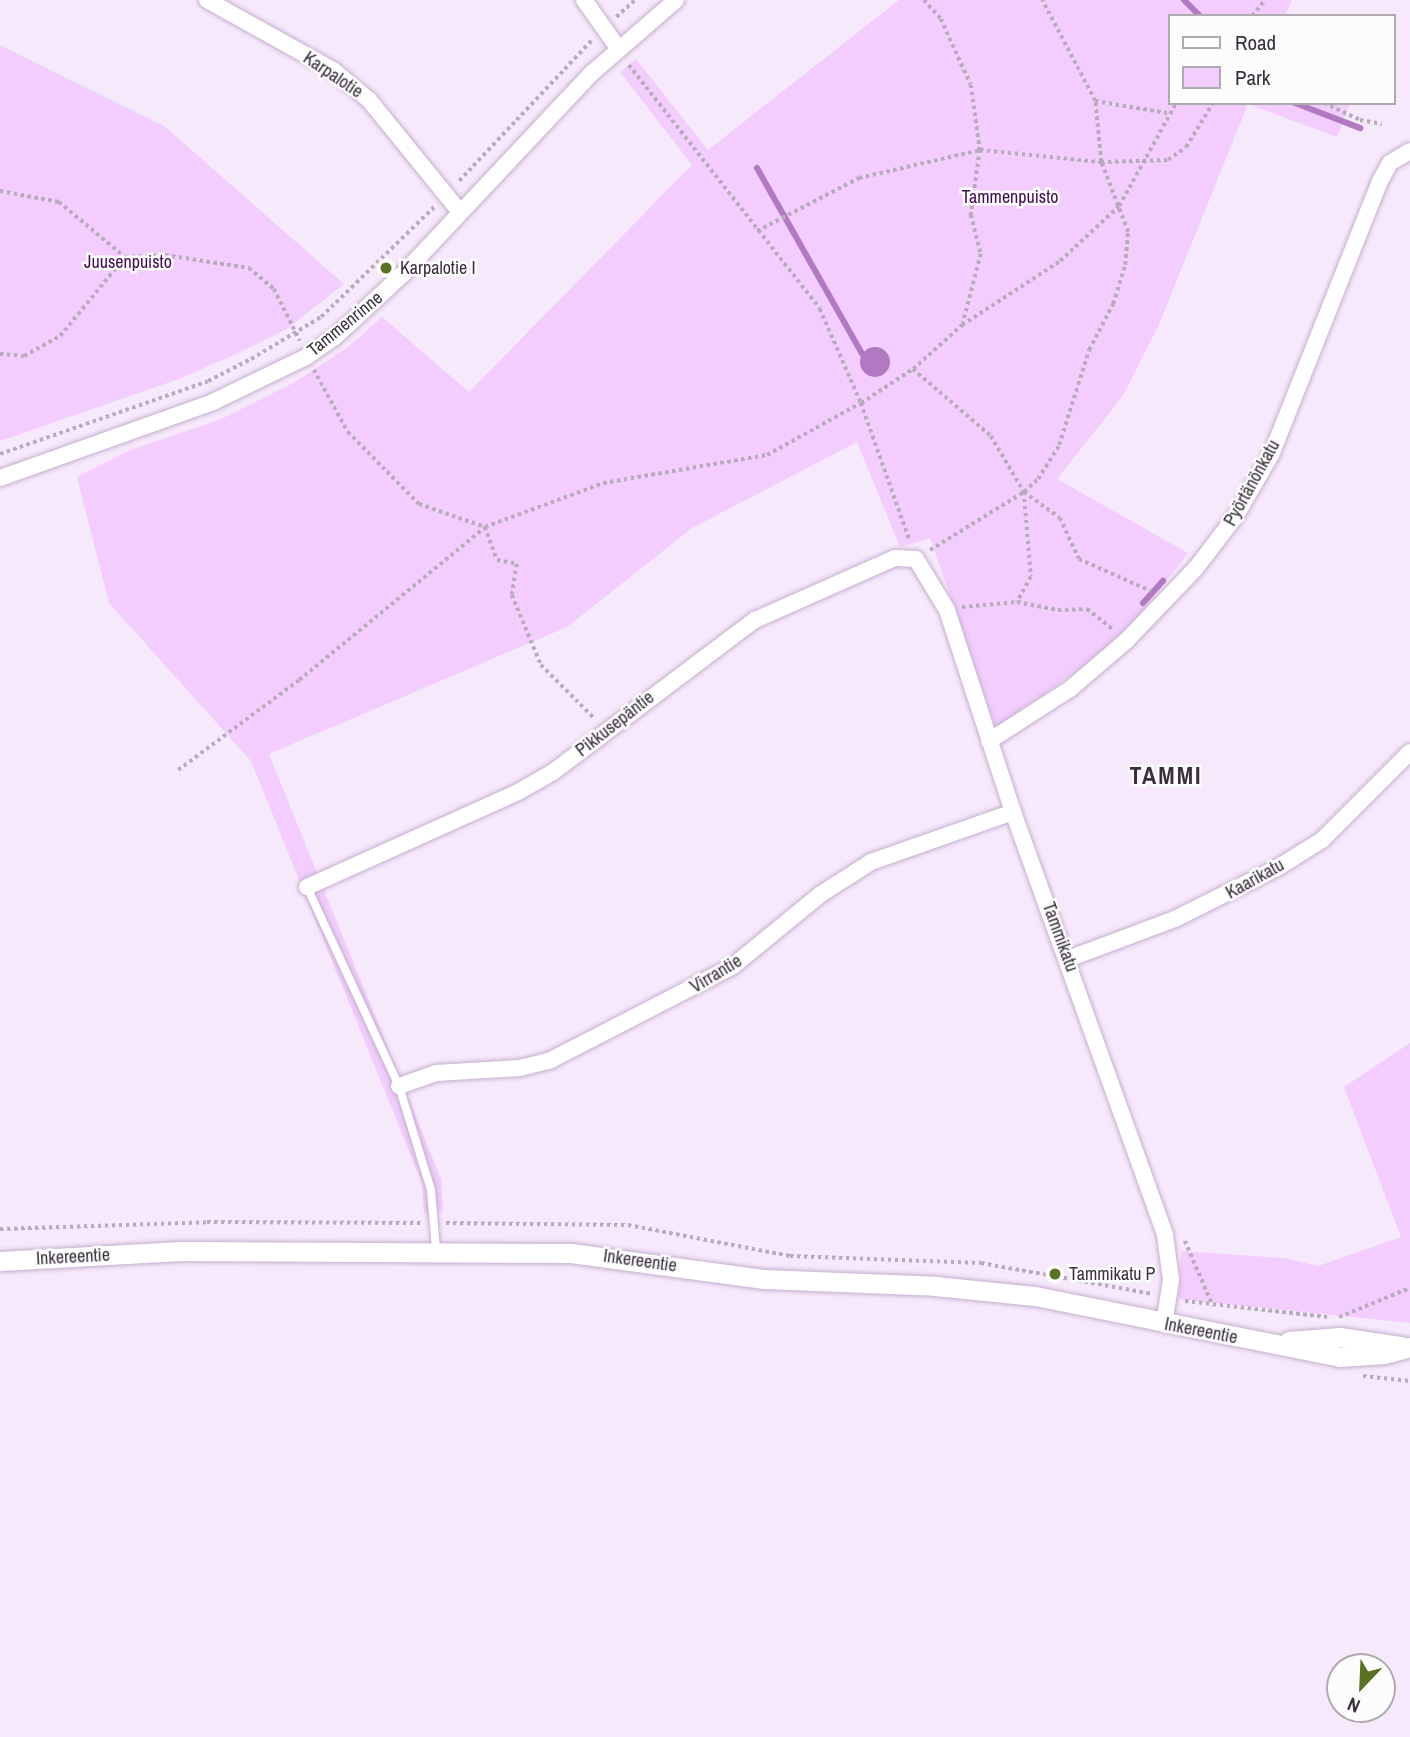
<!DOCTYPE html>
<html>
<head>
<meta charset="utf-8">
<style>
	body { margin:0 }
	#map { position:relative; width:1410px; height:1737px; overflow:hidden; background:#f7e9fc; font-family:"Archivo Narrow",sans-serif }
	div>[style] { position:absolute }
	.green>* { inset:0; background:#f2cdfe }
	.water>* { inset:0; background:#b079c2 }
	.round { border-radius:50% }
	.stream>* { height:6px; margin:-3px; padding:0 3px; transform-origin:3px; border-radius:3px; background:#b079c2 }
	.path>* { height:3.5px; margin-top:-1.75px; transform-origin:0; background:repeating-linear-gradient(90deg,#b8acbc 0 3.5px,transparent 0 7px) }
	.roads { filter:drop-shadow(0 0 2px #c6afcd) drop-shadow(0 0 2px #c6afcd) }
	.service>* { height:8px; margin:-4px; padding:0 4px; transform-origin:4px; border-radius:4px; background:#fff }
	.minor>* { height:16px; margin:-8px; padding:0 8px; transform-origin:8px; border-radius:8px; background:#fff }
	.tertiary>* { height:19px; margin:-9.5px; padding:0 9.5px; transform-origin:9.5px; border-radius:9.5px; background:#fff }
	.dots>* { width:19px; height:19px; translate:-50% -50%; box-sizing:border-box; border:4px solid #fcfcfc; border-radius:50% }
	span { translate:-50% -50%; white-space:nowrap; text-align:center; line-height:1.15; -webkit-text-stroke:5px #fcfcfc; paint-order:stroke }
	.street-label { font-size:18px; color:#39303c }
	.park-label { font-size:18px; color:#410c4f }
	.poi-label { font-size:18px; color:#39303c }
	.left { translate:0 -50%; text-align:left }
	.district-label { font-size:24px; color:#39303c; font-weight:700; letter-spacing:2px }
	.legend { position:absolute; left:1168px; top:14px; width:228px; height:91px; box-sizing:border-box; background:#fcfcfc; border:2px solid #aeaaaf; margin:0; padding:9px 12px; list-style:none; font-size:21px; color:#39303c }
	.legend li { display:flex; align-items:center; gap:14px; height:35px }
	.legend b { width:35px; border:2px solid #aeaaaf }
	.north { position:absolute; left:1326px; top:1653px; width:70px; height:70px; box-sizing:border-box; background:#fcfcfc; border:2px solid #aeaaaf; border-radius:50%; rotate:203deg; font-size:19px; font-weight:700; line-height:28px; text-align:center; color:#39303c }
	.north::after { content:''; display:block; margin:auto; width:24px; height:32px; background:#597223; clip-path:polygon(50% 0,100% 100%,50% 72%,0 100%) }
</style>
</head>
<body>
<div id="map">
	<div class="green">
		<i style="clip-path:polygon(899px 0,1292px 0,1285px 16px,1170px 16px,1170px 103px,1350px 104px,1337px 137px,1248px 104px,1158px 327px,1122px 397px,1057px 479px,1188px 553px,1135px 621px,1083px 667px,996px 727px,930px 538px,900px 547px,857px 442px,692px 528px,567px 627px,269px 754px,441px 1179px,443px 1211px,424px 1213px,422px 1183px,251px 761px,109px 603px,77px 477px,133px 449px,219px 420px,295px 382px,347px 348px,382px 317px,469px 392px,692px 165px,620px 72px,636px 59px,708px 150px)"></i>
		<i style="clip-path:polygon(0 45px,164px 126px,344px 284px,287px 329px,236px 354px,179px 379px,0 441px)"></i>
		<i style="clip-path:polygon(1410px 1043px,1410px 1323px,1179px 1299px,1181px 1251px,1284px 1258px,1318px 1266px,1401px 1237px,1344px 1087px)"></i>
	</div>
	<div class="water">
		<i class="round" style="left:860px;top:347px;width:30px;height:30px"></i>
	</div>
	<div class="stream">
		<i style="left:1184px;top:0;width:23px;rotate:45deg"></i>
		<i style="left:1295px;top:103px;width:70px;rotate:21deg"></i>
		<i style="left:757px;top:168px;width:215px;rotate:60.5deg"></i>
		<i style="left:1143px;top:603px;width:30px;rotate:-48deg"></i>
	</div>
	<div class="path">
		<i style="left:924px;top:0;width:25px;rotate:48deg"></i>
		<i style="left:941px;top:19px;width:72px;rotate:65.6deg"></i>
		<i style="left:971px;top:85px;width:66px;rotate:82.1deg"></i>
		<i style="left:980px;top:150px;width:66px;rotate:97.9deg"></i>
		<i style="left:971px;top:215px;width:40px;rotate:75.6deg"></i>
		<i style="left:981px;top:254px;width:71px;rotate:104.6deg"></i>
		<i style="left:1252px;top:16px;width:21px;rotate:-51deg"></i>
		<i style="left:616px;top:17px;width:25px;rotate:-42deg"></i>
		<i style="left:629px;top:65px;width:310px;rotate:51.9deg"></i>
		<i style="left:820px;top:309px;width:103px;rotate:66.4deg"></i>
		<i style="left:861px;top:403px;width:146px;rotate:70.5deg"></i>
		<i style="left:1095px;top:101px;width:73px;rotate:9.5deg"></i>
		<i style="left:1324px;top:103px;width:40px;rotate:25deg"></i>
		<i style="left:1360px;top:120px;width:22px;rotate:10deg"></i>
		<i style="left:459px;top:181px;width:195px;rotate:-46.7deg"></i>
		<i style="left:0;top:191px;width:60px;rotate:10.6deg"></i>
		<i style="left:59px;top:202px;width:86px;rotate:39.8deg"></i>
		<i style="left:125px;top:257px;width:40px;rotate:-2.9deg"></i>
		<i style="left:165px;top:255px;width:85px;rotate:8.8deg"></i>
		<i style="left:249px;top:268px;width:33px;rotate:40deg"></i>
		<i style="left:274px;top:289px;width:58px;rotate:63.4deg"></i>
		<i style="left:757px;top:231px;width:115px;rotate:-27.5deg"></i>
		<i style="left:859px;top:178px;width:124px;rotate:-13deg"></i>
		<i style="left:980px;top:150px;width:122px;rotate:5.7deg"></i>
		<i style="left:1101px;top:162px;width:67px;rotate:-1.7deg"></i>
		<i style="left:1168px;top:160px;width:22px;rotate:-36deg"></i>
		<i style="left:1186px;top:147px;width:52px;rotate:-58.5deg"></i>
		<i style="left:0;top:354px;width:24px;rotate:5deg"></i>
		<i style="left:24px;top:356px;width:41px;rotate:-29.1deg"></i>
		<i style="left:60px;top:336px;width:102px;rotate:-50.6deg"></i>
		<i style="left:913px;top:369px;width:103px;rotate:40.7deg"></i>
		<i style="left:991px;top:436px;width:65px;rotate:59.5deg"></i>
		<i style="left:1024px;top:492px;width:85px;rotate:85.3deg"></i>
		<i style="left:1031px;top:577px;width:29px;rotate:119deg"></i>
		<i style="left:314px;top:370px;width:71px;rotate:61.3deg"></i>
		<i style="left:348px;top:432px;width:101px;rotate:45.4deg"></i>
		<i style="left:419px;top:504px;width:70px;rotate:19.2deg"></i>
		<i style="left:485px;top:527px;width:35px;rotate:70deg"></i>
		<i style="left:497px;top:560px;width:20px;rotate:11deg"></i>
		<i style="left:517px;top:564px;width:31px;rotate:99deg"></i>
		<i style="left:512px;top:595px;width:76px;rotate:67.5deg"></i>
		<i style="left:541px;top:665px;width:75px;rotate:45deg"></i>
		<i style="left:0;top:454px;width:220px;rotate:-19.3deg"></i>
		<i style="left:208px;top:381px;width:48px;rotate:-27.1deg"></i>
		<i style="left:251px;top:359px;width:82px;rotate:-31deg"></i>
		<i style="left:321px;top:317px;width:158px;rotate:-44.2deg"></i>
		<i style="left:1024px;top:492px;width:19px;rotate:-43deg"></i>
		<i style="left:1038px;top:479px;width:40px;rotate:-58deg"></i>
		<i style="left:1059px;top:445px;width:100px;rotate:-72.5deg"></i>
		<i style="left:1089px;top:350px;width:52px;rotate:-62.4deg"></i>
		<i style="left:1113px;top:304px;width:41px;rotate:-72.9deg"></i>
		<i style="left:1125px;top:265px;width:33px;rotate:-85deg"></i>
		<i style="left:1128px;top:232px;width:75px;rotate:-111.1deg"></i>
		<i style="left:1101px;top:162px;width:61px;rotate:-95.6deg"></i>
		<i style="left:1095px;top:101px;width:114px;rotate:-117.7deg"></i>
		<i style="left:930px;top:550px;width:110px;rotate:-31.7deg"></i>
		<i style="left:1024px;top:492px;width:44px;rotate:35.8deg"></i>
		<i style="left:1060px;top:518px;width:45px;rotate:65.1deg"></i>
		<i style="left:1079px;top:559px;width:79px;rotate:24deg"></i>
		<i style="left:962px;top:607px;width:55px;rotate:-5.2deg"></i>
		<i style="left:1017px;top:602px;width:42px;rotate:11deg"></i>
		<i style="left:1058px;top:610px;width:29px;rotate:-2deg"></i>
		<i style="left:1087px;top:609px;width:34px;rotate:38deg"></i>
		<i style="left:178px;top:770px;width:151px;rotate:-36.6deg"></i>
		<i style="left:299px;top:680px;width:241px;rotate:-39.4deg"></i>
		<i style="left:485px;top:527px;width:126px;rotate:-20.4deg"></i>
		<i style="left:603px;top:483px;width:166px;rotate:-9.7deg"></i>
		<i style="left:767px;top:455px;width:107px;rotate:-29deg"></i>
		<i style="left:861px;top:403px;width:62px;rotate:-33.2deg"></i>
		<i style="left:913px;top:369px;width:66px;rotate:-41.9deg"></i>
		<i style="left:962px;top:325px;width:117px;rotate:-33.1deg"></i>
		<i style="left:1060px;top:261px;width:81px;rotate:-43deg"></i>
		<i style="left:1119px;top:206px;width:118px;rotate:-61deg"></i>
		<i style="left:446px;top:1223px;width:182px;rotate:0.6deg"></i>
		<i style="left:628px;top:1225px;width:165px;rotate:10.8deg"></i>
		<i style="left:790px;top:1256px;width:191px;rotate:2.1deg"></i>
		<i style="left:981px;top:1263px;width:175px;rotate:10.2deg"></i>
		<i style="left:0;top:1229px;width:207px;rotate:-1.9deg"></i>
		<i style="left:207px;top:1222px;width:214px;rotate:0.3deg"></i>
		<i style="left:1185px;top:1241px;width:71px;rotate:66.7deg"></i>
		<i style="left:1185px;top:1301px;width:143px;rotate:6.4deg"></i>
		<i style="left:1339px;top:1317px;width:77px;rotate:-22.2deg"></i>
		<i style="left:1363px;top:1376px;width:47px;rotate:6.1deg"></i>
	</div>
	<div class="roads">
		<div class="service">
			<i style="left:307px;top:887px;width:219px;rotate:65.2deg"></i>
			<i style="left:399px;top:1086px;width:109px;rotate:72.9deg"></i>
			<i style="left:431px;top:1190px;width:60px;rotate:85.2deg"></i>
		</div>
		<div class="minor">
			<i style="left:207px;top:0;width:144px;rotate:29.1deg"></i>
			<i style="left:333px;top:70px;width:47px;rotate:39.8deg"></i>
			<i style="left:369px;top:100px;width:144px;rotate:50.9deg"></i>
			<i style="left:584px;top:0;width:59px;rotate:54.7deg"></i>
			<i style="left:0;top:478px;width:226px;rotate:-19.6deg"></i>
			<i style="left:213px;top:402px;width:103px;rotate:-25.8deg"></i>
			<i style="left:306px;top:357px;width:35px;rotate:-35deg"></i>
			<i style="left:335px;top:337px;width:93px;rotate:-42.8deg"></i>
			<i style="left:403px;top:274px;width:276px;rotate:-46.8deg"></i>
			<i style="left:592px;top:73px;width:111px;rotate:-41deg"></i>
			<i style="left:989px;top:741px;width:96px;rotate:-32.7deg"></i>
			<i style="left:1070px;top:689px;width:74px;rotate:-40.6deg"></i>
			<i style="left:1126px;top:641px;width:101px;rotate:-46.2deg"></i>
			<i style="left:1196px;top:568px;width:64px;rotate:-52.6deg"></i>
			<i style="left:1235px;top:517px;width:72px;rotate:-59.9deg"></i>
			<i style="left:1271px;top:455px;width:295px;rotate:-68.3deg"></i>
			<i style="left:1380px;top:181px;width:21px;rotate:-61deg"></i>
			<i style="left:1390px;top:163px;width:23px;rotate:-31deg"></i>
			<i style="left:307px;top:887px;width:231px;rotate:-24.2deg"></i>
			<i style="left:518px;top:792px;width:40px;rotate:-29.7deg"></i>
			<i style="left:553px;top:772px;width:253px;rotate:-37deg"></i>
			<i style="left:755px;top:620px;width:153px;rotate:-23.9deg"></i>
			<i style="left:895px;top:558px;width:21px;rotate:3deg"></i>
			<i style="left:916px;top:559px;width:60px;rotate:58.7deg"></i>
			<i style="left:947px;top:610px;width:213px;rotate:71.9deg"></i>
			<i style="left:1013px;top:812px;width:449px;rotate:70.2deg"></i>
			<i style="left:1165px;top:1235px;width:45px;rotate:82.4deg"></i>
			<i style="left:1171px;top:1280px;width:45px;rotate:99deg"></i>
			<i style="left:1068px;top:959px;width:114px;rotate:-20.5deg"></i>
			<i style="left:1175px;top:919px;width:114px;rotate:-26.6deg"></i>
			<i style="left:1277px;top:868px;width:53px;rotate:-31.9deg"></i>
			<i style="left:1322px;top:840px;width:124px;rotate:-45deg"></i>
			<i style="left:399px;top:1086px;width:39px;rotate:-19deg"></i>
			<i style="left:436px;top:1073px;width:84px;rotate:-3.4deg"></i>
			<i style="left:520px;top:1068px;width:32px;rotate:-14deg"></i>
			<i style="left:551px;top:1060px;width:205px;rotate:-27.3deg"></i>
			<i style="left:733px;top:966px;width:114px;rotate:-39.3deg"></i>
			<i style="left:821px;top:894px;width:59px;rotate:-32.6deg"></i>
			<i style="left:871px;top:862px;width:151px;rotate:-19.4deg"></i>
		</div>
		<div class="tertiary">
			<i style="left:0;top:1261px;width:181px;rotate:-3.2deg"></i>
			<i style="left:181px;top:1251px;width:390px;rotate:0.3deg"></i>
			<i style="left:571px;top:1253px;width:195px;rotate:7.7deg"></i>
			<i style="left:764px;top:1279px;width:171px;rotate:2.3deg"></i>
			<i style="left:935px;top:1286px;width:100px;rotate:5.7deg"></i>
			<i style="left:1035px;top:1296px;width:311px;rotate:11.3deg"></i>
			<i style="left:1340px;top:1357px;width:44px;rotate:-3.9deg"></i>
			<i style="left:1384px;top:1354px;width:27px;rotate:-15deg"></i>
			<i style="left:1289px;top:1341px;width:51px;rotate:-4.5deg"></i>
			<i style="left:1340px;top:1337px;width:62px;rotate:8.4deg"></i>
		</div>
	</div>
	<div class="dots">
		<i style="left:386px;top:268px;background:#597223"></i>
		<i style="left:1055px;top:1274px;background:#597223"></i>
	</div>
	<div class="street-label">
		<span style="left:333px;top:75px;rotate:34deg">Karpalotie</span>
		<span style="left:345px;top:324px;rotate:-39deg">Tammenrinne</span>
		<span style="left:1252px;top:483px;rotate:-61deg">Pyörtänönkatu</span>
		<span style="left:615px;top:724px;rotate:-38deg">Pikkusepäntie</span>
		<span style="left:1255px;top:879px;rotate:-29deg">Kaarikatu</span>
		<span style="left:1060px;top:937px;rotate:70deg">Tammikatu</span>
		<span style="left:716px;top:974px;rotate:-31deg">Virrantie</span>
		<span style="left:73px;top:1257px;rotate:-3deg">Inkereentie</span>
		<span style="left:640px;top:1261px;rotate:8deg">Inkereentie</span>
		<span style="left:1201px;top:1331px;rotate:11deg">Inkereentie</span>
	</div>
	<div class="park-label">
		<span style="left:1010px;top:197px">Tammenpuisto</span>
		<span style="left:128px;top:262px">Juusenpuisto</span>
	</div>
	<div class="poi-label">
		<span class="left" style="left:400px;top:268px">Karpalotie I</span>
		<span class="left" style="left:1069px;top:1274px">Tammikatu P</span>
	</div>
	<div class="district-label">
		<span style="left:1166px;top:776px">TAMMI</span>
	</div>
	<ul class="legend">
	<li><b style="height:9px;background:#fff"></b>Road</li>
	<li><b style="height:19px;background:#f2cdfe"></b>Park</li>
	</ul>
	<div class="north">N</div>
</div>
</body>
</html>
